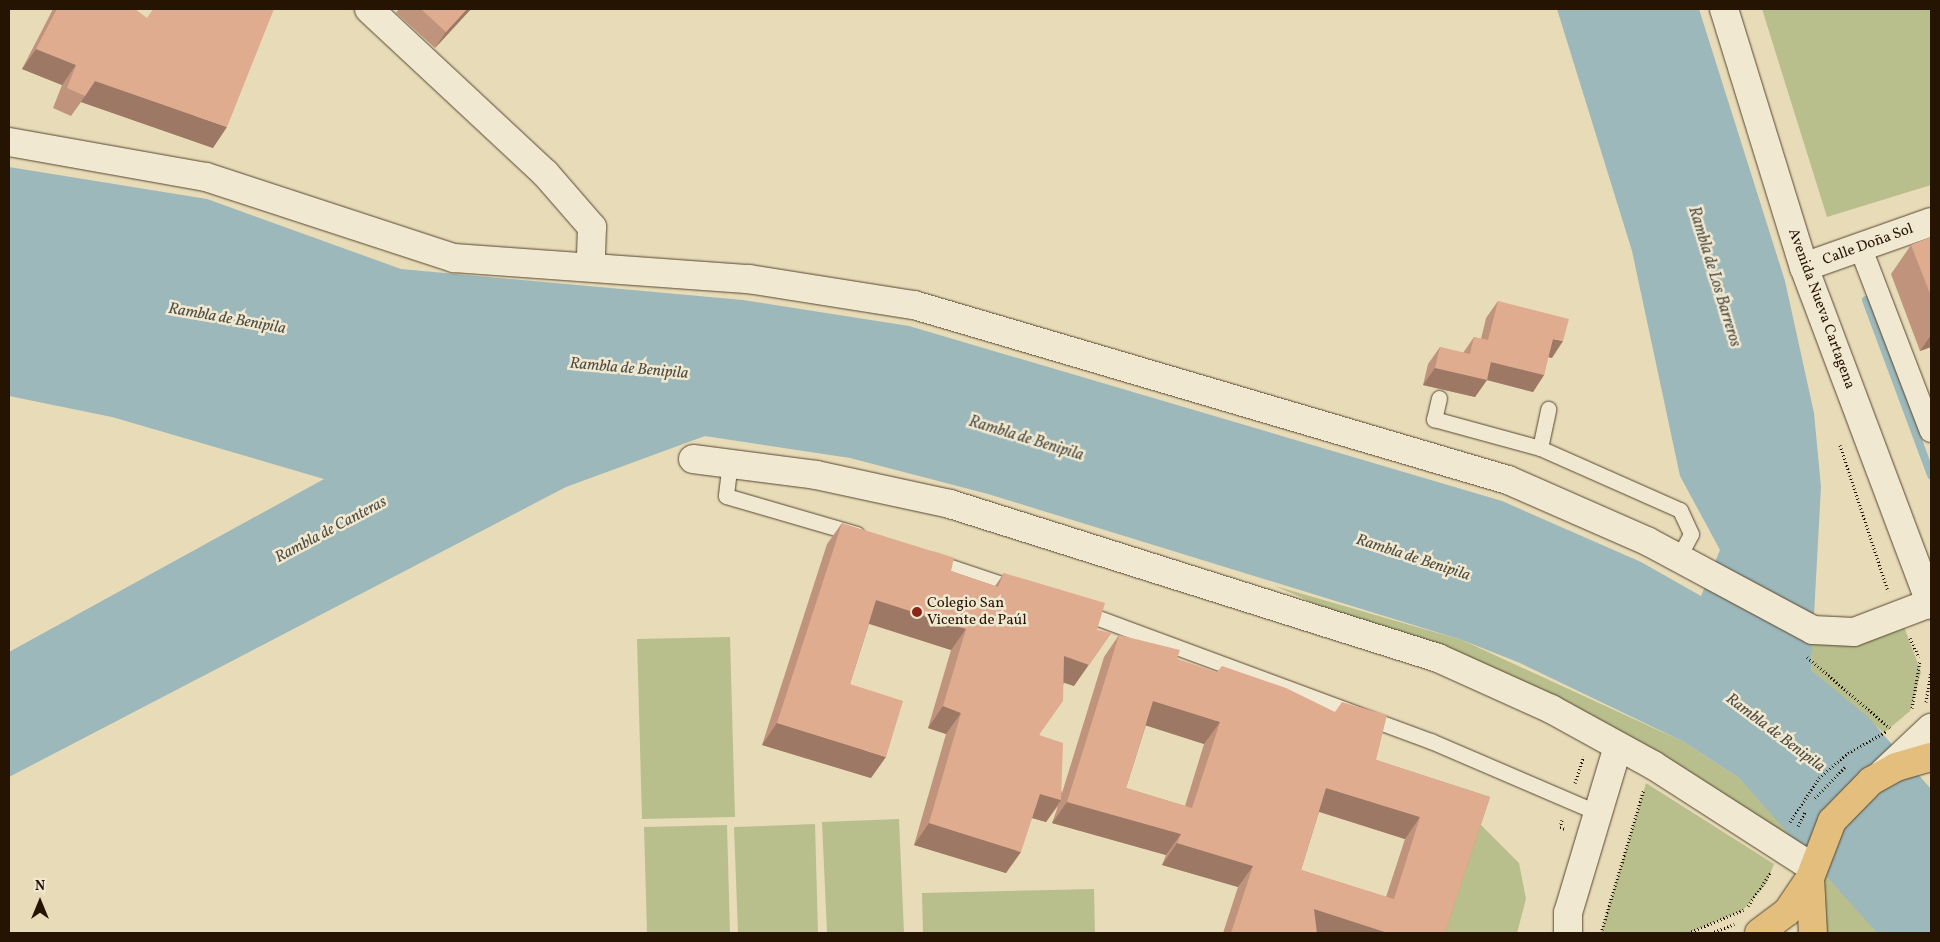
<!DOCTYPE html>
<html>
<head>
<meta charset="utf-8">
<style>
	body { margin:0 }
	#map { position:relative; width:1940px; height:942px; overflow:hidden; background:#e8dbb8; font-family:Vollkorn,serif }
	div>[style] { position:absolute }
	.green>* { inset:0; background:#b9bf8c }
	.water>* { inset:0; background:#9db8ba }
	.stream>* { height:8px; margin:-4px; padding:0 4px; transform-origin:4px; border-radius:4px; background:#9db8ba }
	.path>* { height:3px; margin-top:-1.5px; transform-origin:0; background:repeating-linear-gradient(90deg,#261403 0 1px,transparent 0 3.5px) }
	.roads { filter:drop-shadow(0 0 1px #564630) drop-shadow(0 0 1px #564630) }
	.service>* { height:15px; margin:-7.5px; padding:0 7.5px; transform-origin:7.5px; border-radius:7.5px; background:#f0e8d1 }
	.pedestrian>* { height:22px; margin:-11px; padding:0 11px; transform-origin:11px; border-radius:11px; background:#f0e8d1 }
	.minor>* { height:28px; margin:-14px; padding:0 14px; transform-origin:14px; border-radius:14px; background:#f0e8d1 }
	.secondary>* { height:28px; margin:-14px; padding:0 14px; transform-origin:14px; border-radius:14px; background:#f0e8d1 }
	.primary>* { height:28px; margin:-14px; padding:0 14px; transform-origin:14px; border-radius:14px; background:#e4be7c }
	.wall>* { inset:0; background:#c0947c }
	.shaded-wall>* { inset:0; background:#9c7865 }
	.building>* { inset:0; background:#dfac90 }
	.dots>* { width:14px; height:14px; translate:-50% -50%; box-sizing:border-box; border:2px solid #f0e8d1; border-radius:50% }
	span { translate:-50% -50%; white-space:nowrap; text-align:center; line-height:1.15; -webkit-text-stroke:5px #f0e8d1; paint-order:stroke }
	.street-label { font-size:15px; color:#261403 }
	.poi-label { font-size:15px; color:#261403 }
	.left { translate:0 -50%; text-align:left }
	.water-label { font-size:16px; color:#504d43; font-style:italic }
	.frame { position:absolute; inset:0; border:10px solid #261403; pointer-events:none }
	.north { position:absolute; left:15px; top:877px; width:50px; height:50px; -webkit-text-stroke:4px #f0e8d1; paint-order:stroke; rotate:0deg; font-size:14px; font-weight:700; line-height:20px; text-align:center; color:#261403 }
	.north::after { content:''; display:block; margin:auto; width:18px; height:22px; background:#261403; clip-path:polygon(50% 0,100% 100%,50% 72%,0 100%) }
</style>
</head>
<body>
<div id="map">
	<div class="green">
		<i style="clip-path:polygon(1762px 9px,1931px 9px,1931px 185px,1827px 217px)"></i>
		<i style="clip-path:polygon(1275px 586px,1462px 640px,1684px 742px,1739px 778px,1793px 836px,1787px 851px,1438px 658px)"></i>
		<i style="clip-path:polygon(1900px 616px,1921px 672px,1910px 711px,1884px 733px,1811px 670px,1813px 630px)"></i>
		<i style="clip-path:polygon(730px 637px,735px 817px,642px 819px,637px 639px)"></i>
		<i style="clip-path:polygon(1646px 783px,1774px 864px,1766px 884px,1743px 910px,1688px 933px,1601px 933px)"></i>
		<i style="clip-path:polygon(899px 819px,904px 933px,827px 933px,822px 822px)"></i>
		<i style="clip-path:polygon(1475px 819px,1519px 863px,1526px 899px,1517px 933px,1437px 933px)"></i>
		<i style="clip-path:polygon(815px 824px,818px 933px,738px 933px,734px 827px)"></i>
		<i style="clip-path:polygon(727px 825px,730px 933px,647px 933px,644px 827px)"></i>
		<i style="clip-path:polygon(1814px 860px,1833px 881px,1877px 933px,1813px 933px)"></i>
		<i style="clip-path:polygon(1094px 889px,1095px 933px,923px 933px,922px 893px)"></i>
	</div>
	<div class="water">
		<i style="clip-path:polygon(1557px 9px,1699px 9px,1785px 281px,1814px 413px,1821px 487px,1811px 670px,1868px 717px,1931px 789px,1931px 933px,1877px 933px,1739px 778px,1684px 742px,1520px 663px,1462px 640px,988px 494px,850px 458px,705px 436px,566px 487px,9px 777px,9px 652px,324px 479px,112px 417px,9px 396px,9px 167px,207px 199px,401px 269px,743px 300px,909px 326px,1502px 501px,1641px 562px,1701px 596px,1720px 550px,1680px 476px,1632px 251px)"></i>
	</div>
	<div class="stream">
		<i style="left:1866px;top:300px;width:187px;rotate:69.6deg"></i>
	</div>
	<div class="path">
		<i style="left:1840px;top:445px;width:154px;rotate:71.8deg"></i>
		<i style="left:1910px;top:638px;width:21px;rotate:65deg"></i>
		<i style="left:1807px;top:657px;width:109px;rotate:40.5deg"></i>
		<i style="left:1926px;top:702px;width:31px;rotate:-81deg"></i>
		<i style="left:1912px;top:708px;width:49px;rotate:-80.5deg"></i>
		<i style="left:1575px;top:783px;width:28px;rotate:-72deg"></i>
		<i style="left:1815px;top:798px;width:43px;rotate:-45.9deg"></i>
		<i style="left:1562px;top:820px;width:7px;rotate:106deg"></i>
		<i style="left:1560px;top:827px;width:5px;rotate:22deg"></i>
		<i style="left:1790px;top:822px;width:53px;rotate:-56.6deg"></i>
		<i style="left:1819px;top:778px;width:38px;rotate:-41deg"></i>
		<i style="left:1848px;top:753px;width:45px;rotate:-29.4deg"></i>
		<i style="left:1798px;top:826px;width:16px;rotate:-63deg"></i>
		<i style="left:1748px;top:906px;width:41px;rotate:-55.9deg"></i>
		<i style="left:1601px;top:933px;width:150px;rotate:-73.4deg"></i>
		<i style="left:1688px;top:933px;width:60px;rotate:-22.7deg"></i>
		<i style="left:1711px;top:933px;width:25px;rotate:-21deg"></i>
	</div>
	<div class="roads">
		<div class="service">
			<i style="left:1439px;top:398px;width:22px;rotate:103deg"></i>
			<i style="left:1434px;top:419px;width:110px;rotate:15.3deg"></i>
			<i style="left:1540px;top:448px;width:153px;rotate:23.9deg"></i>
			<i style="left:1680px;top:510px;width:26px;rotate:65deg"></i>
			<i style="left:1691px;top:534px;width:26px;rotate:118deg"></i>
			<i style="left:1540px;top:448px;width:40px;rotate:-78deg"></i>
			<i style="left:730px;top:462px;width:34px;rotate:97deg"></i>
			<i style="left:726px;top:496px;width:136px;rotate:16.2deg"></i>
			<i style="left:933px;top:561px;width:88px;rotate:18.6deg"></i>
			<i style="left:1082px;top:612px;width:372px;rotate:20.3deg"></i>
			<i style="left:1431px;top:741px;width:182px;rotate:23.3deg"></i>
		</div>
		<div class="pedestrian">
			<i style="left:1861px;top:249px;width:195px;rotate:69deg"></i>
		</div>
		<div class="minor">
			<i style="left:369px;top:9px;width:241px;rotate:43deg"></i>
			<i style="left:545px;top:173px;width:72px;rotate:49deg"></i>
			<i style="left:592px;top:227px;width:37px;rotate:92deg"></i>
			<i style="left:9px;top:142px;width:200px;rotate:10.1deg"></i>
			<i style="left:206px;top:177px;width:261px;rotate:18.1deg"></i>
			<i style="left:454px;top:258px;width:296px;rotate:4.1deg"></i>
			<i style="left:749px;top:279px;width:167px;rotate:9deg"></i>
			<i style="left:914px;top:305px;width:619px;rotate:16.42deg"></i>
			<i style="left:1508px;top:480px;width:152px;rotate:23.7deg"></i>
			<i style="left:1647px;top:541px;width:188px;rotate:28.2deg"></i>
			<i style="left:1813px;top:630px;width:41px;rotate:2.8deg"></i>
			<i style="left:1854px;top:632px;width:81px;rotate:-20.9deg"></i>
			<i style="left:1804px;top:267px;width:135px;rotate:-19.5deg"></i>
			<i style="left:693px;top:459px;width:124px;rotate:7.4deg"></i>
			<i style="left:816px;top:475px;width:137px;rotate:12.2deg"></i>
			<i style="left:950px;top:504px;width:512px;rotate:17.51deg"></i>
			<i style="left:1438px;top:658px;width:124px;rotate:24.3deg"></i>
			<i style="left:1551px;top:709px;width:116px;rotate:28.8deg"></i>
			<i style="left:1653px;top:765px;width:189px;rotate:32.7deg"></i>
			<i style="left:1568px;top:933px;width:20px;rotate:-90deg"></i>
			<i style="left:1568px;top:913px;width:174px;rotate:-73.3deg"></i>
		</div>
		<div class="secondary">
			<i style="left:1724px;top:9px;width:270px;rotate:72.8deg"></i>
			<i style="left:1804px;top:267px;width:361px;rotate:69.4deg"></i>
			<i style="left:1883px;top:773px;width:66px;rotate:-43.2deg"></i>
		</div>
		<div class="primary">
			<i style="left:1759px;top:933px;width:35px;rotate:-37deg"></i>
			<i style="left:1787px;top:912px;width:41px;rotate:-55.9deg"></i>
			<i style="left:1813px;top:933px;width:55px;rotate:-93.1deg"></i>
			<i style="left:1810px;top:878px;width:61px;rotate:-68.9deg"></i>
			<i style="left:1832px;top:821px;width:56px;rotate:-45.7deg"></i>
			<i style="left:1871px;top:781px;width:29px;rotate:-29deg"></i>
			<i style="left:1896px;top:767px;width:36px;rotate:-16deg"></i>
		</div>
	</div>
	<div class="wall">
		<i style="clip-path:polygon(53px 9px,135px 9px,213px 148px,81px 102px,71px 116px,53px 108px,62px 85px,22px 69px)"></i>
		<i style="clip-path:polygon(399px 9px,471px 9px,435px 48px,396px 13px)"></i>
		<i style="clip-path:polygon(1931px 237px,1931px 347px,1920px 351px,1891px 274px,1911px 245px)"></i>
		<i style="clip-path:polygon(1498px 301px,1552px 358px,1548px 357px,1544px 375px,1533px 392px,1487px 380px,1475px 397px,1423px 385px,1428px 364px,1440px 347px,1463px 353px,1474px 337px,1481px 339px,1486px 318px)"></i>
		<i style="clip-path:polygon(evenodd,842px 523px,951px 571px,995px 586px,1004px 573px,1074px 686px,1064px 683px,1039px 735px,1062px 793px,1104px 657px,1119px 635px,1177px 659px,1376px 760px,1490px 797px,1445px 933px,1223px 933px,1238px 887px,1162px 865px,1166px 855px,1052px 823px,1058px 806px,1046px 822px,1032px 818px,1006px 873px,914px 845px,946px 734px,928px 728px,951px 650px,869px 624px,850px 684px,871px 778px,762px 745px,827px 544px,842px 523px,1146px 725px,1204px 744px,1185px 806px,1126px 788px,1146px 725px,842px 523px,1319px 812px,1405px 839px,1386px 897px,1301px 870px,1319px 812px)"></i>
	</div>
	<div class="shaded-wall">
		<i style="clip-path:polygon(467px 9px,471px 9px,435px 48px,446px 32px)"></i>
		<i style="clip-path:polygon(36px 49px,76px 65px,62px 85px,22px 69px)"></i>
		<i style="clip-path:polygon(95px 81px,227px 127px,213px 148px,81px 102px)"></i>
		<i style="clip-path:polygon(1931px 335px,1931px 347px,1920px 351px)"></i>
		<i style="clip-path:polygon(1553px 339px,1563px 341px,1552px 358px,1541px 355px)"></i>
		<i style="clip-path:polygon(1491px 362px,1544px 375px,1533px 392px,1487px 380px,1475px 397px,1423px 385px,1435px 368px)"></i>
		<i style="clip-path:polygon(876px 600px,966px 629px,951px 650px,861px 621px)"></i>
		<i style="clip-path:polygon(1111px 633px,1074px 686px,1049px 677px,1064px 656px)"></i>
		<i style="clip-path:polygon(1153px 701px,1220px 722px,1204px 744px,1138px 723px)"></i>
		<i style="clip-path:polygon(943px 706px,961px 713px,946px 734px,928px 728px)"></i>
		<i style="clip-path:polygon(777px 723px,886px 757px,871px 778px,762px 745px)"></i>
		<i style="clip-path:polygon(1326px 788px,1420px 817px,1405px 839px,1311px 809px)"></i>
		<i style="clip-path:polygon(1040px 794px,1061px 800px,1046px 822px,1025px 816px)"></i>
		<i style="clip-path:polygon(1067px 802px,1181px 834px,1166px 855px,1052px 823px)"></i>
		<i style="clip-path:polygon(929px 823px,1021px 852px,1006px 873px,914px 845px)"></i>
		<i style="clip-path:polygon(1177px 843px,1253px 866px,1238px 887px,1162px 865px)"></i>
		<i style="clip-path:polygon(1314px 909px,1388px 933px,1307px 933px)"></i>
	</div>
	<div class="building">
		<i style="clip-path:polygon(57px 9px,135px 9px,147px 18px,153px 9px,274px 9px,227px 127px,95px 81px,85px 96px,67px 88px,76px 65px,36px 49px)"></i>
		<i style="clip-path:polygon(421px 9px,467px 9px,446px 32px)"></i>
		<i style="clip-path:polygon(1931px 237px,1931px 296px,1911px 245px)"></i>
		<i style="clip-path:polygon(1498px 301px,1569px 319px,1563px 341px,1553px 339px,1544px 375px,1491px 362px,1487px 380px,1435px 368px,1440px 347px,1470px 354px,1474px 337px,1488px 340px)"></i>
		<i style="clip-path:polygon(842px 523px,954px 558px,951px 571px,998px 587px,1004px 573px,1105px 603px,1097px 630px,1111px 633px,1089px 665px,1064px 656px,1063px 701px,1039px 735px,1063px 743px,1061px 800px,1040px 794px,1021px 852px,929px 823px,961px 713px,943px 706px,966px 629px,876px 600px,850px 684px,903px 701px,886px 757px,777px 723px)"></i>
		<i style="clip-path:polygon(evenodd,1119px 635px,1180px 650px,1177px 659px,1217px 672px,1222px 666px,1286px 688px,1335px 712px,1342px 702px,1387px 715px,1376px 760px,1490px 797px,1445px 933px,1388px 933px,1314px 909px,1317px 933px,1231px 933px,1253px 866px,1177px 843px,1181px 834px,1067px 802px,1119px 635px,1153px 701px,1220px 722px,1192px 808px,1126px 788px,1153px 701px,1119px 635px,1326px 788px,1420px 817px,1394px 899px,1301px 870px,1326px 788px)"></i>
	</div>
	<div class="dots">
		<i style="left:917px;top:612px;background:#8f2418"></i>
	</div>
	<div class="street-label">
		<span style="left:1868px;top:245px;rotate:-20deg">Calle Doña Sol</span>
		<span style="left:1821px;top:309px;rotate:70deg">Avenida Nueva Cartagena</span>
	</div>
	<div class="poi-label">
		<span class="left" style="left:927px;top:612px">Colegio San<br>Vicente de Paúl</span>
	</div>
	<div class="water-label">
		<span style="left:1714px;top:277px;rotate:73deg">Rambla de Los Barreros</span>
		<span style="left:227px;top:319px;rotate:10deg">Rambla de Benipila</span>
		<span style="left:629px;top:369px;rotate:5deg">Rambla de Benipila</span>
		<span style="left:1026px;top:439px;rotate:17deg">Rambla de Benipila</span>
		<span style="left:331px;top:530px;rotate:-28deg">Rambla de Canteras</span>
		<span style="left:1413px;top:558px;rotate:18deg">Rambla de Benipila</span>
		<span style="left:1775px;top:733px;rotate:37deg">Rambla de Benipila</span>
	</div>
	<div class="frame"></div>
	<div class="north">N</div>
</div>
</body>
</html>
